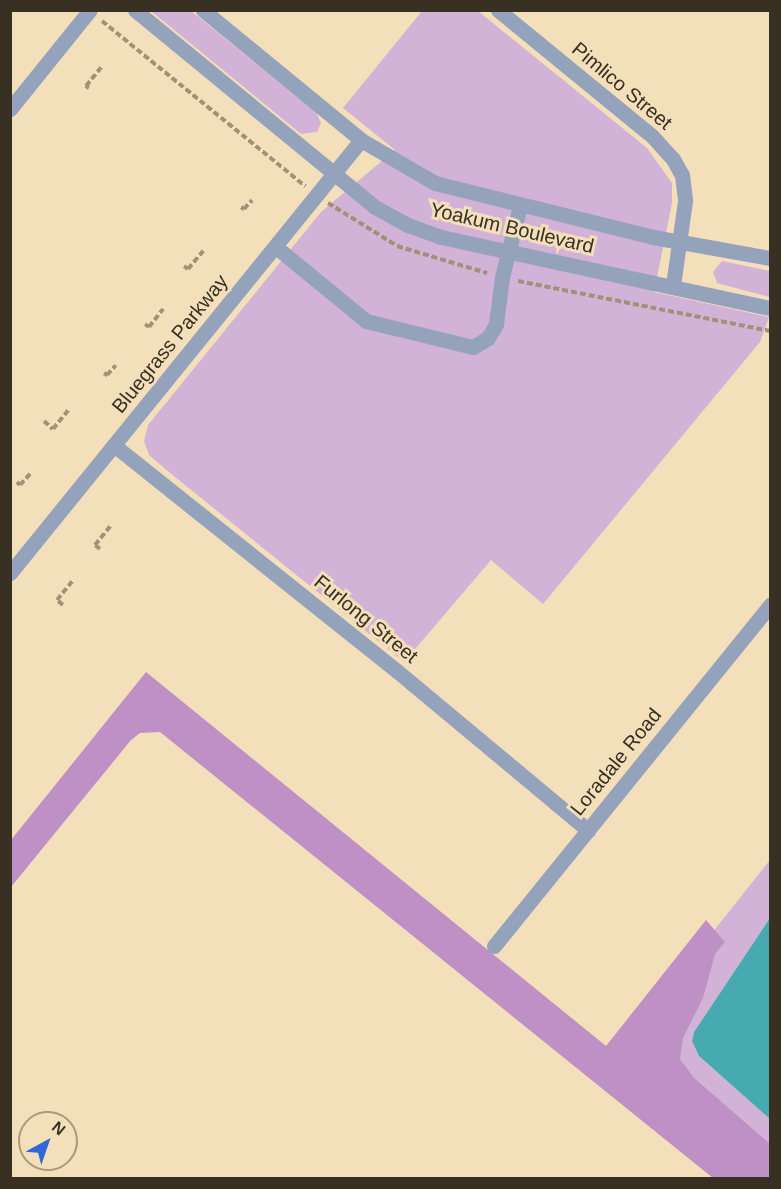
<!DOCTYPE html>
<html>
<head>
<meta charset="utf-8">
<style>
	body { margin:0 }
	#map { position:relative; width:781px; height:1189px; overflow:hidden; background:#f4dfbb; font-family:Arial,sans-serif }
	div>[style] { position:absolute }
	.green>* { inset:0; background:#d2b2d6 }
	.forest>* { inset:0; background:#bf90c5 }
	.water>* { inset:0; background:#48aab1 }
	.path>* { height:4px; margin-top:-2px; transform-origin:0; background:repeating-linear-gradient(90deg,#a09177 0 6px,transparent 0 9px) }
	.minor>* { height:15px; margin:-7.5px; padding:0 7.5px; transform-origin:7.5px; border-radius:7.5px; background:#94a2bc }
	span { translate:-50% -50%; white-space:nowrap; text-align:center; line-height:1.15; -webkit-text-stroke:6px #f4dfbb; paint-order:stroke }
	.street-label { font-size:20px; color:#383022 }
	.frame { position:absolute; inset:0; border:12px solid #383022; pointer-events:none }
	.north { position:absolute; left:18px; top:1111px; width:60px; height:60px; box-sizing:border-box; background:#f4dfbb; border:2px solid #a9997e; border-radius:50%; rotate:40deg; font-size:16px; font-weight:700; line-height:24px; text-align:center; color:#383022 }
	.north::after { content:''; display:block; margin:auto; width:21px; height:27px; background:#3168d6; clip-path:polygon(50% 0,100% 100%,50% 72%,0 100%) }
</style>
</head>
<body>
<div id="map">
	<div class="green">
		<i style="clip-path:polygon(151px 11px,191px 11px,316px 112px,321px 123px,317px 132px,301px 134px)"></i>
		<i style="clip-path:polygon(422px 11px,478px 11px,647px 148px,672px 183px,672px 203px,654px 292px,769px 317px,760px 342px,543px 604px,491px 560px,404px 662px,169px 472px,149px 455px,144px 441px,148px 425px,321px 212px,395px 150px,343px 108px)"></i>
		<i style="clip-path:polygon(722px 261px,770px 271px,770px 297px,717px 283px,713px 272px)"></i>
		<i style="clip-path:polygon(770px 860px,770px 918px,694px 1032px,692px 1041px,699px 1056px,770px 1119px,770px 1169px,619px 1050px)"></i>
	</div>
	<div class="forest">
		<i style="clip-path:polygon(146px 672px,606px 1046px,706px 920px,725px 942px,715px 954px,703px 998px,683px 1038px,680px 1059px,694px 1078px,770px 1144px,770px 1178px,713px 1178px,160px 732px,140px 733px,131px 740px,11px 887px,11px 840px)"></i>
	</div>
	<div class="water">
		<i style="clip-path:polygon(770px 918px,770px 1119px,699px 1056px,692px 1041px,694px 1032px)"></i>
	</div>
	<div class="path">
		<i style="left:102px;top:21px;width:262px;rotate:39.1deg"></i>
		<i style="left:89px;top:88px;width:4px;rotate:-146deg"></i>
		<i style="left:86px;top:86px;width:26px;rotate:-51deg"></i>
		<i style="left:328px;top:203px;width:81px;rotate:31.9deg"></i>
		<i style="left:397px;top:246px;width:94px;rotate:16.7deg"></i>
		<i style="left:241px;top:207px;width:4px;rotate:34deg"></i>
		<i style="left:244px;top:209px;width:12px;rotate:-48deg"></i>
		<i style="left:184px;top:266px;width:5px;rotate:37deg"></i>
		<i style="left:188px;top:269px;width:25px;rotate:-50deg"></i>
		<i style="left:518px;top:281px;width:257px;rotate:11.2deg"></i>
		<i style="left:145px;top:324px;width:5px;rotate:37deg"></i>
		<i style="left:149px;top:327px;width:23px;rotate:-52deg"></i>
		<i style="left:104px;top:373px;width:4px;rotate:34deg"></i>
		<i style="left:107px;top:375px;width:13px;rotate:-48deg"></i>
		<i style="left:44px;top:421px;width:12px;rotate:42deg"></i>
		<i style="left:53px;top:429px;width:26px;rotate:-51deg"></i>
		<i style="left:17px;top:482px;width:4px;rotate:45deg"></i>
		<i style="left:20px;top:485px;width:15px;rotate:-48deg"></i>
		<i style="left:100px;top:549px;width:6px;rotate:-141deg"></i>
		<i style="left:95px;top:545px;width:26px;rotate:-51deg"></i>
		<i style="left:63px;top:605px;width:8px;rotate:-140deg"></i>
		<i style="left:57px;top:600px;width:26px;rotate:-51deg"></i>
	</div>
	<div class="minor">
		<i style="left:135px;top:10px;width:310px;rotate:39.4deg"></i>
		<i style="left:375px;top:207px;width:38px;rotate:29deg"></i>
		<i style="left:408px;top:225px;width:35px;rotate:20deg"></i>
		<i style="left:441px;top:237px;width:337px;rotate:12.2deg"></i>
		<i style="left:203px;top:10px;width:205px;rotate:39.4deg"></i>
		<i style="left:361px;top:140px;width:86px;rotate:30.2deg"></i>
		<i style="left:435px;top:183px;width:225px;rotate:13.9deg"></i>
		<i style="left:653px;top:237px;width:119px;rotate:10.2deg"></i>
		<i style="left:498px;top:10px;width:200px;rotate:39.3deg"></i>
		<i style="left:653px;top:137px;width:30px;rotate:48deg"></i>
		<i style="left:673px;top:159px;width:18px;rotate:61deg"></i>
		<i style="left:682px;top:175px;width:26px;rotate:83deg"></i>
		<i style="left:685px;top:201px;width:85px;rotate:98.1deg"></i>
		<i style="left:10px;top:109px;width:127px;rotate:-51.1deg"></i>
		<i style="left:276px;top:247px;width:117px;rotate:39.4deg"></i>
		<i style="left:366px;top:321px;width:110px;rotate:13.7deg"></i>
		<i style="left:473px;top:347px;width:17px;rotate:-31deg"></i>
		<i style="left:488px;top:338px;width:16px;rotate:-60deg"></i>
		<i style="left:496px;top:324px;width:47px;rotate:-82.7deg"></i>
		<i style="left:502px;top:277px;width:73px;rotate:-75.8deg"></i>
		<i style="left:115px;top:446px;width:361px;rotate:38.6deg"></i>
		<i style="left:397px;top:671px;width:249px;rotate:39.8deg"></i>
		<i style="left:10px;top:573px;width:557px;rotate:-50.97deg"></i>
		<i style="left:494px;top:946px;width:439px;rotate:-51deg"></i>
	</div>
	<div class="street-label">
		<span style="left:622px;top:86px;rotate:40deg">Pimlico Street</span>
		<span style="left:512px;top:228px;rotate:13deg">Yoakum Boulevard</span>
		<span style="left:170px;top:344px;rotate:-51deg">Bluegrass Parkway</span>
		<span style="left:366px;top:619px;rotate:39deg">Furlong Street</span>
		<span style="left:616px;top:762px;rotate:-51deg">Loradale Road</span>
	</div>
	<div class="frame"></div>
	<div class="north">N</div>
</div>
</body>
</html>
